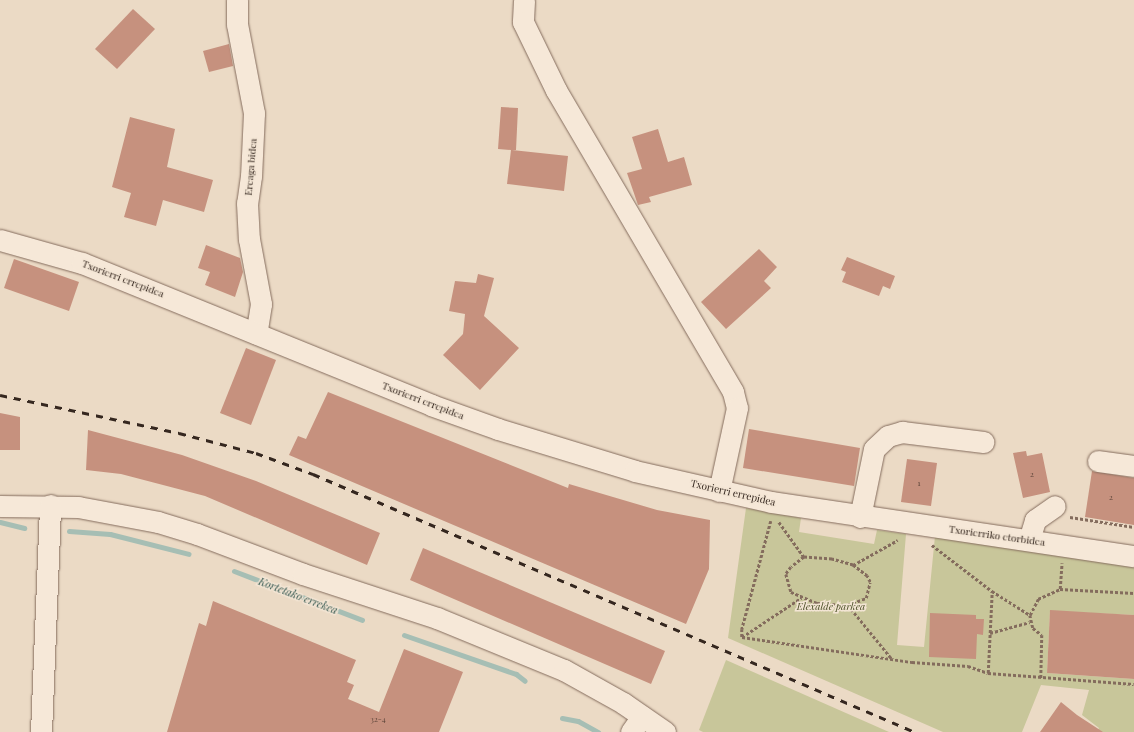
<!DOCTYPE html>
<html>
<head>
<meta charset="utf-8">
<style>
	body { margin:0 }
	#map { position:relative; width:1134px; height:732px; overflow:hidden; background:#ebdac5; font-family:"Playfair Display",serif }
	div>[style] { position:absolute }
	.green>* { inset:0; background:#c8c69a }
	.stream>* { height:5px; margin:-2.5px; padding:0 2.5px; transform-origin:2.5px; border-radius:2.5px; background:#a6beb4 }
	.building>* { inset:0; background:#c6917e }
	.path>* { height:2.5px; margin-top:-1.25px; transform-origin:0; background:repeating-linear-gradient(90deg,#846c5d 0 3px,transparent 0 5px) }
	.roads { filter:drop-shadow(0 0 1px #846c5d) drop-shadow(0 0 1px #846c5d) }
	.minor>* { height:21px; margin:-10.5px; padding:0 10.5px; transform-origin:10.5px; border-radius:10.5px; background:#f6e8d8 }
	.rail>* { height:3px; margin-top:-1.5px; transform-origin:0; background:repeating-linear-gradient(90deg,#35271f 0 7px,transparent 0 14px) }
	span { translate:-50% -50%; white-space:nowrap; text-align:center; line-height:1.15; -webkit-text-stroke:3px #f3e5d4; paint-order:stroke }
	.number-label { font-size:8px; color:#594237 }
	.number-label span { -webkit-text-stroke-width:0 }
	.street-label { font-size:10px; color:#35271f }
	.park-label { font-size:10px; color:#4c5028; font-style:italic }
	.water-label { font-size:11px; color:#30544c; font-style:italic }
</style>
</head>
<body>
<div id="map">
	<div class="green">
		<i style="clip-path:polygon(746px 508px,801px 518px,799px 532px,874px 544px,877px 530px,906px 534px,897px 645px,924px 647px,935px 536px,1134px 565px,1134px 615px,1050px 611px,1047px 673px,1134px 679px,1134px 732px,1097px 732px,1099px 728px,1082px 715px,1089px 690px,1041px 685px,1022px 732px,943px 732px,728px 638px)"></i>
		<i style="clip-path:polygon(726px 660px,889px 732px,703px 732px,699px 730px)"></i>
	</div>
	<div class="stream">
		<i style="left:0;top:522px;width:25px;rotate:14deg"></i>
		<i style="left:69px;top:531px;width:41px;rotate:4.2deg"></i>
		<i style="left:110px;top:534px;width:81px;rotate:14.2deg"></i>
		<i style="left:234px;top:571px;width:137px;rotate:20.9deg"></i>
		<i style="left:404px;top:635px;width:119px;rotate:19.2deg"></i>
		<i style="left:516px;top:674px;width:11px;rotate:38deg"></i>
		<i style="left:562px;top:718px;width:16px;rotate:11deg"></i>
		<i style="left:578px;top:721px;width:23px;rotate:29deg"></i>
	</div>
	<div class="building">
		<i style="clip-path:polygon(133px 9px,155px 29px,117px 69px,95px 49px)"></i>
		<i style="clip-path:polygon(229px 44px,233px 66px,209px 72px,203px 51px)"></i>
		<i style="clip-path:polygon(501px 107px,518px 108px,516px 150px,512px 150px,568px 156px,564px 191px,507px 184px,511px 150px,498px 149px)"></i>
		<i style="clip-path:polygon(130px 117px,175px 129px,167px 167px,213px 180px,204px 212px,163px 200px,156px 226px,124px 217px,131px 193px,112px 187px)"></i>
		<i style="clip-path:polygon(658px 129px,668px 162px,684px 157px,692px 185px,649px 197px,651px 202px,638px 205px,627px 173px,642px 169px,632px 137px)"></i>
		<i style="clip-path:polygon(206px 245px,240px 258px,243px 272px,235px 297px,205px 285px,210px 272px,198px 268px)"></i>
		<i style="clip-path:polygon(759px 249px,777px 267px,764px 281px,771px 288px,726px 329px,701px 302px)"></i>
		<i style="clip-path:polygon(847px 257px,895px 276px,890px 289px,883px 286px,879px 296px,842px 282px,846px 272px,841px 270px)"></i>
		<i style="clip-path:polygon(14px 259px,79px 282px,69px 311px,4px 288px)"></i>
		<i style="clip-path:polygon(478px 274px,494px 278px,484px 316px,519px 348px,480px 390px,443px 355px,463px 334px,465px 314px,449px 311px,455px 281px,476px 283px)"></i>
		<i style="clip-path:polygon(246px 348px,276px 360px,251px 425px,220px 413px)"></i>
		<i style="clip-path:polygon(328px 392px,568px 488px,569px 484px,657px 510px,710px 520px,709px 569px,686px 624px,289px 455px,298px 436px,306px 439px)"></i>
		<i style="clip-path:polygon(0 413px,20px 417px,20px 450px,0 450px)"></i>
		<i style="clip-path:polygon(749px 429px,860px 448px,854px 486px,743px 468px)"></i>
		<i style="clip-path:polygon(88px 430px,182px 455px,256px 481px,380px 533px,367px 565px,205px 496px,121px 474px,86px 470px)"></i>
		<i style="clip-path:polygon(1026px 451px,1027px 456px,1042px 453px,1050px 492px,1023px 498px,1013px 453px)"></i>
		<i style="clip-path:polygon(907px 459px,937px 463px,931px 506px,901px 502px)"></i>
		<i style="clip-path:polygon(1092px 471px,1134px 478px,1134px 525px,1085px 517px)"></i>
		<i style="clip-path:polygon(423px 548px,665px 651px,651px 684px,410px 580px)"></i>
		<i style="clip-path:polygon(213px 601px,356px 660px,347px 682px,354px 685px,348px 699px,379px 712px,404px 649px,463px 672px,439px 732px,167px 732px,199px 623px,206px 626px)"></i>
		<i style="clip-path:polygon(1050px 610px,1134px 615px,1134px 679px,1047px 673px)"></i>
		<i style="clip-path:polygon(930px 613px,976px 615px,976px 619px,984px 619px,983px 635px,977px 634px,976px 659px,929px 657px)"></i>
		<i style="clip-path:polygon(1061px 702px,1077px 715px,1103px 732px,1040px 732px)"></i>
	</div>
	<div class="path">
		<i style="left:1070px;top:517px;width:65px;rotate:8.9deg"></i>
		<i style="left:771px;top:521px;width:112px;rotate:105deg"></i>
		<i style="left:742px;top:629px;width:8px;rotate:90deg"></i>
		<i style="left:742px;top:637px;width:172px;rotate:8.4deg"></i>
		<i style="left:912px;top:662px;width:56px;rotate:4.1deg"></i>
		<i style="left:968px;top:666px;width:21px;rotate:19deg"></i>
		<i style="left:988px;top:673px;width:146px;rotate:4.3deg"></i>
		<i style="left:779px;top:522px;width:43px;rotate:54.5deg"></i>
		<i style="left:804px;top:557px;width:16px;rotate:142deg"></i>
		<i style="left:791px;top:567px;width:9px;rotate:126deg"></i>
		<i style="left:786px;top:574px;width:19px;rotate:74deg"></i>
		<i style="left:791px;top:592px;width:28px;rotate:23deg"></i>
		<i style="left:817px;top:603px;width:31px;rotate:4deg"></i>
		<i style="left:848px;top:605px;width:19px;rotate:-21deg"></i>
		<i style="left:866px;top:598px;width:16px;rotate:-76deg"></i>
		<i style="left:870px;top:582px;width:7px;rotate:-117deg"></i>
		<i style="left:867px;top:576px;width:18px;rotate:-142deg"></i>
		<i style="left:853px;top:565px;width:22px;rotate:-164deg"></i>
		<i style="left:832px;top:559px;width:28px;rotate:-176deg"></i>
		<i style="left:932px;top:545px;width:76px;rotate:37.5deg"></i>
		<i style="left:992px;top:591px;width:45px;rotate:32.3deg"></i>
		<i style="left:1030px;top:615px;width:13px;rotate:77deg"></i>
		<i style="left:1033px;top:628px;width:11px;rotate:38deg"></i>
		<i style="left:1042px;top:635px;width:43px;rotate:91.3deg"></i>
		<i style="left:853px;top:565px;width:51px;rotate:-29.1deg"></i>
		<i style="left:1060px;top:589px;width:26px;rotate:-86deg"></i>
		<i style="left:848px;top:605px;width:70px;rotate:50.8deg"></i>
		<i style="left:1030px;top:615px;width:18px;rotate:-63deg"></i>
		<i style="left:1038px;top:599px;width:24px;rotate:-24deg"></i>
		<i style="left:1060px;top:589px;width:74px;rotate:3.1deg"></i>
		<i style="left:990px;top:633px;width:41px;rotate:-15.4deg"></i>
		<i style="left:742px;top:637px;width:71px;rotate:-33.5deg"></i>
		<i style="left:988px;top:673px;width:81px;rotate:-87.2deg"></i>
	</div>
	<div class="roads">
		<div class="minor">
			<i style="left:237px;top:0;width:24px;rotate:90deg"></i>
			<i style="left:237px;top:24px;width:91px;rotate:79.2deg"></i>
			<i style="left:254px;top:113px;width:63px;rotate:92.7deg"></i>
			<i style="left:251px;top:176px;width:27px;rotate:98deg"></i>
			<i style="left:247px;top:203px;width:36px;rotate:87deg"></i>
			<i style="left:249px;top:239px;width:66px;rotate:79.5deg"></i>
			<i style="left:261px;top:304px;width:30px;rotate:99deg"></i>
			<i style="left:524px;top:1px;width:21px;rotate:93deg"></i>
			<i style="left:523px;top:22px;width:76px;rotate:64.1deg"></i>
			<i style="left:556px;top:90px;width:350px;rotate:59.6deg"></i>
			<i style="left:733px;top:392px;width:16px;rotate:76deg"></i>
			<i style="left:737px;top:408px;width:85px;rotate:102.2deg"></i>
			<i style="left:0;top:240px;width:85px;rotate:15.7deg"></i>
			<i style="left:82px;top:263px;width:377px;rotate:22.1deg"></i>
			<i style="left:431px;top:405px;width:71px;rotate:19.7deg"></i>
			<i style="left:498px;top:429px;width:143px;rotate:17deg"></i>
			<i style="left:635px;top:471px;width:139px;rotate:12.8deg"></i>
			<i style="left:771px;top:502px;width:367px;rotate:8.5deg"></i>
			<i style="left:1098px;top:461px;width:36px;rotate:8deg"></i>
			<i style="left:0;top:506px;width:78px;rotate:0.7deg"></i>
			<i style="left:78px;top:507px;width:81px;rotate:10.6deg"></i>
			<i style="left:158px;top:522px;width:41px;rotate:17.1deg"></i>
			<i style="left:197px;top:534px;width:113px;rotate:20.7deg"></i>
			<i style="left:303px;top:574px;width:141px;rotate:18.2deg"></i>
			<i style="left:437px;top:618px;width:137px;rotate:22.3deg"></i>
			<i style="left:564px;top:670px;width:68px;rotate:29.2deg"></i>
			<i style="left:623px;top:703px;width:51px;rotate:34.6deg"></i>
			<i style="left:860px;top:517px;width:69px;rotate:-78.4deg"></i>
			<i style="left:874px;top:449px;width:19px;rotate:-43deg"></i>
			<i style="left:888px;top:436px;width:15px;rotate:-16deg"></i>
			<i style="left:902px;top:432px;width:82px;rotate:7deg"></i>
			<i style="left:1029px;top:540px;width:21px;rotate:-73deg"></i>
			<i style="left:1035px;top:520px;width:24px;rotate:-35deg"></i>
			<i style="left:41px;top:732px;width:227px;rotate:-87.7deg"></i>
			<i style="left:631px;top:732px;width:19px;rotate:-55deg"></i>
		</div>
	</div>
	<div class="rail">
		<i style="left:0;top:395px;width:183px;rotate:12deg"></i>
		<i style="left:179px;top:433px;width:80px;rotate:14.6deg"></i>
		<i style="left:256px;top:453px;width:61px;rotate:20.2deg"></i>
		<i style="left:313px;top:474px;width:655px;rotate:23.2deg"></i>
	</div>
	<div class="number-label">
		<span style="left:1032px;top:474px">2</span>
		<span style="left:919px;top:483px">1</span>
		<span style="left:1111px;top:497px">2</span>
		<span style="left:378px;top:719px">32-4</span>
	</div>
	<div class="street-label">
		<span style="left:251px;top:167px;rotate:-85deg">Ereaga bidea</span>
		<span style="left:123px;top:279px;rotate:21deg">Txorierri errepidea</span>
		<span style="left:423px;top:401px;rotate:21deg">Txorierri errepidea</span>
		<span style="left:733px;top:493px;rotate:13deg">Txorierri errepidea</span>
		<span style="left:997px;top:536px;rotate:8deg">Txorierriko etorbidea</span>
	</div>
	<div class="park-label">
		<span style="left:831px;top:607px">Elexalde parkea</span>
	</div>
	<div class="water-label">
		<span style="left:298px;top:596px;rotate:21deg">Kortetako errekea</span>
	</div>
</div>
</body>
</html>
